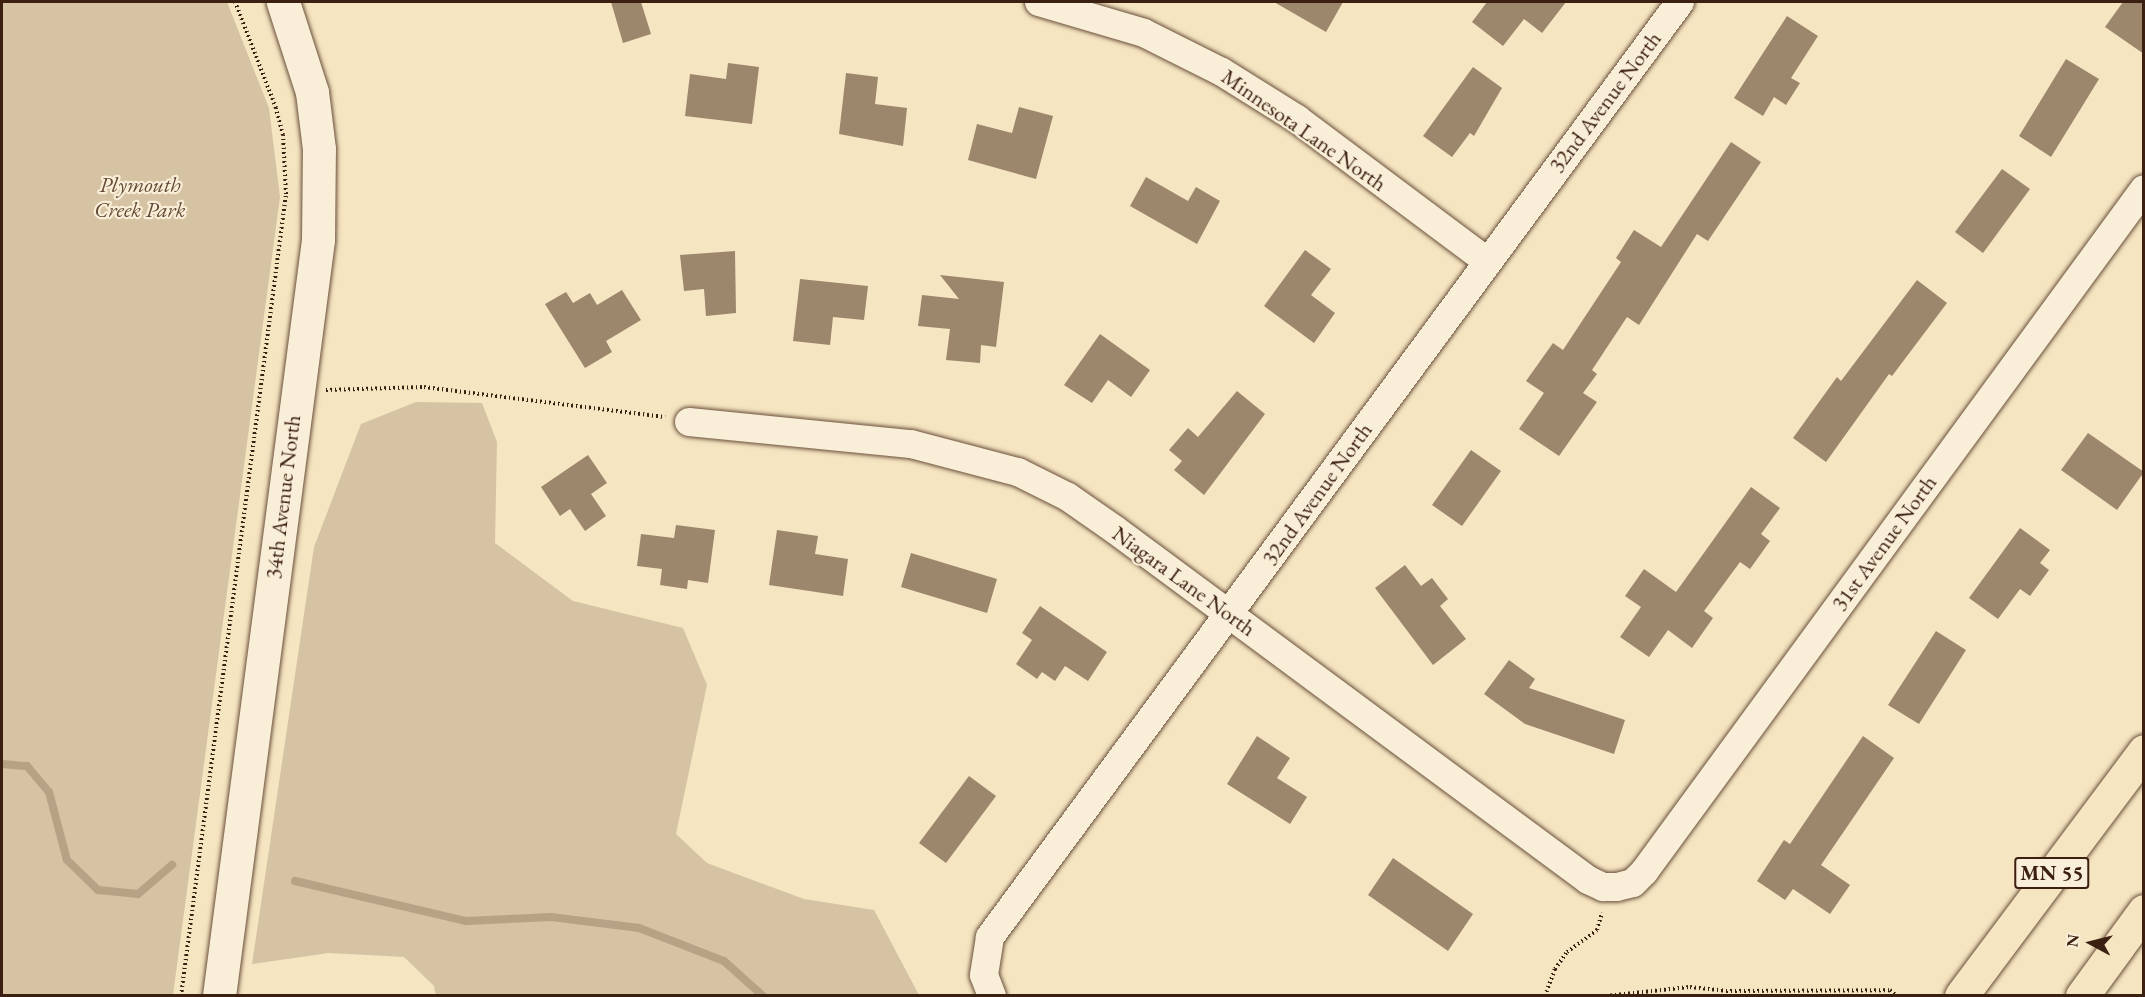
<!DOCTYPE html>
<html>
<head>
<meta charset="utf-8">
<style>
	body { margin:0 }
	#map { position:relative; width:2145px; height:997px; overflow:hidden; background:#f6e5c1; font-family:"EB Garamond",serif }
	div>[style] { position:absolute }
	.green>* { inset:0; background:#d6c3a3 }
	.stream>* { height:8px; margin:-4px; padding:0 4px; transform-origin:4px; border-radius:4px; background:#b6a285 }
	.building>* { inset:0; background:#9c866c }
	.path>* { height:4px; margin-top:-2px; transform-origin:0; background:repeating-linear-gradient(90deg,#3b1f10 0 1.5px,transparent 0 4.5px) }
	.roads { filter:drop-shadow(0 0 2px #6a503c) drop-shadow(0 0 2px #6a503c) }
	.street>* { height:28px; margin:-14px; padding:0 14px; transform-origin:14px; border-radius:14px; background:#f9eed7 }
	.secondary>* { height:33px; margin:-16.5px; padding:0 16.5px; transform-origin:16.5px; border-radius:16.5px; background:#f9eed7 }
	.primary>* { height:33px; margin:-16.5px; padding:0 16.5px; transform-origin:16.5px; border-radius:16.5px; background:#f6e5c1 }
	span { translate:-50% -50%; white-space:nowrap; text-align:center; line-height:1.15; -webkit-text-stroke:4.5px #f9eed7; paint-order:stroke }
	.shield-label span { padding:2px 4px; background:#f9eed7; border:2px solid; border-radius:4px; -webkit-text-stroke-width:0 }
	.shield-label { font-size:21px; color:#3b1f10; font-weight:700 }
	.street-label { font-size:22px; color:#3b1f10 }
	.park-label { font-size:22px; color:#624835; font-style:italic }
	.frame { position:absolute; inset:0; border:3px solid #3b1f10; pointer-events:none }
	.north { position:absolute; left:2061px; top:913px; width:60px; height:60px; -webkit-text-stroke:4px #f9eed7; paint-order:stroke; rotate:277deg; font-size:16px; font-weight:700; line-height:24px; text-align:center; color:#3b1f10 }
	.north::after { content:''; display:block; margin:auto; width:21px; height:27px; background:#3b1f10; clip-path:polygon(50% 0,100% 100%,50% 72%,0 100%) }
</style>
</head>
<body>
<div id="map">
	<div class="green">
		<i style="clip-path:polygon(2px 2px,227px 2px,269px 108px,280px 197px,173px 995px,2px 995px)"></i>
		<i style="clip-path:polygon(416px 402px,482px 403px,497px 442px,495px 543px,573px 601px,683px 628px,707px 685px,676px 834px,707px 863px,804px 899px,874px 910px,919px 995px,436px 996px,434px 986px,404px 957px,329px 953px,252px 964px,314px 547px,361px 424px)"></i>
	</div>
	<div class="stream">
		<i style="left:2px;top:764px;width:25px;rotate:5deg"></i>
		<i style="left:27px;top:766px;width:34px;rotate:50deg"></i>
		<i style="left:49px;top:792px;width:70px;rotate:75.2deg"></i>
		<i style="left:67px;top:860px;width:43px;rotate:44.1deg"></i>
		<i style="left:98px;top:890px;width:40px;rotate:5.7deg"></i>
		<i style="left:138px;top:894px;width:45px;rotate:-40.5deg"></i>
		<i style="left:295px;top:881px;width:176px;rotate:13.2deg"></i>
		<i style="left:466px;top:921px;width:85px;rotate:-2.7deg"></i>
		<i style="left:551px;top:917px;width:89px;rotate:7.1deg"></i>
		<i style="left:639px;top:928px;width:91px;rotate:21.2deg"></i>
		<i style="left:724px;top:961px;width:52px;rotate:41.9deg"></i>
	</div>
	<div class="building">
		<i style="clip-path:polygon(611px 2px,641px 2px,651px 34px,623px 43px)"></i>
		<i style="clip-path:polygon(1274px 2px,1343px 2px,1326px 32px)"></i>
		<i style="clip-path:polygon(1487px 2px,1566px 2px,1542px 33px,1524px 19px,1503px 46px,1472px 22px)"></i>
		<i style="clip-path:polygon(2123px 2px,2144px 2px,2144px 54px,2105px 27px)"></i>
		<i style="clip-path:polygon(1787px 16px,1818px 36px,1791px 78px,1800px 83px,1786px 105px,1774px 97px,1763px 116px,1734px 98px)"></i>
		<i style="clip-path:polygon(2066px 59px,2099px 79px,2051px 157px,2019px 136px)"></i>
		<i style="clip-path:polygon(728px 63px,759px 67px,752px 124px,685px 116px,690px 74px,726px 79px)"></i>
		<i style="clip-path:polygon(1473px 67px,1502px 88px,1474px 136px,1470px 133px,1452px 157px,1423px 136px)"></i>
		<i style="clip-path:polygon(846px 73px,878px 77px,875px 104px,907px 108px,903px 146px,839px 134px)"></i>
		<i style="clip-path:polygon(1019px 107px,1053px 116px,1036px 179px,968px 160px,977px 124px,1012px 133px)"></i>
		<i style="clip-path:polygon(1731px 142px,1761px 162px,1708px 241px,1697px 234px,1639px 325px,1627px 317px,1592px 370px,1597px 374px,1583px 393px,1597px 402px,1559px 456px,1519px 429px,1544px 393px,1526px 381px,1553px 343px,1563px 350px,1621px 262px,1616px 258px,1634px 230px,1661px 247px)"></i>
		<i style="clip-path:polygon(2002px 169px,2030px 189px,1983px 253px,1955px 232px)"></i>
		<i style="clip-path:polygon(1146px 177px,1188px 201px,1196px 187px,1220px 201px,1197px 244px,1130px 206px)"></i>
		<i style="clip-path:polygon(1305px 250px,1331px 269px,1311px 295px,1335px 313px,1314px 343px,1264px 306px)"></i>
		<i style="clip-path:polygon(735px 251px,736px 313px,706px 316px,704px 289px,684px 291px,680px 255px)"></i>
		<i style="clip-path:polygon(940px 275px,1004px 282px,996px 347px,981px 345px,980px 363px,946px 360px,950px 329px,918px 326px,922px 295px,959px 299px)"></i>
		<i style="clip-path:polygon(800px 279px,868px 286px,864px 320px,833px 317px,830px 345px,793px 341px)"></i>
		<i style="clip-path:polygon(1917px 280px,1947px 303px,1892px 376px,1889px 374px,1826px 462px,1793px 438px,1837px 377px,1841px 381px)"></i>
		<i style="clip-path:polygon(622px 290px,641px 320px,606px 341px,612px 352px,585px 368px,545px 304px,566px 292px,573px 303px,590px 293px,597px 305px)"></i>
		<i style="clip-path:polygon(1100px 334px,1150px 370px,1131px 397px,1108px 380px,1092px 403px,1064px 385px)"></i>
		<i style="clip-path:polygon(1237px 391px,1265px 414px,1204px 495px,1174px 470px,1182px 461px,1169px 450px,1188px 428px,1198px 437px)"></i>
		<i style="clip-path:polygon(2088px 433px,2144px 472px,2117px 510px,2061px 470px)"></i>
		<i style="clip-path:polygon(1471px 450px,1501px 471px,1462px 526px,1432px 505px)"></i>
		<i style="clip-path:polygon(588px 455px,607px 483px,591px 494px,606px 516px,585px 531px,570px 509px,560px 516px,541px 487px)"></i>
		<i style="clip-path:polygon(1751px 487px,1780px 508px,1761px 534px,1770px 541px,1750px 569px,1740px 562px,1704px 611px,1713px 618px,1692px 648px,1668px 630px,1649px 657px,1620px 637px,1641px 607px,1625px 596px,1644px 569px,1676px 592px)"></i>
		<i style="clip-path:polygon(676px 525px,715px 530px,708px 583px,688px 580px,687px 589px,660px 585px,662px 569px,637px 566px,641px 534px,674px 538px)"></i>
		<i style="clip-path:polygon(2020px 528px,2050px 550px,2040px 563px,2049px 570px,2030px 596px,2020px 589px,1998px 619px,1969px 598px)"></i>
		<i style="clip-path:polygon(777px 530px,818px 536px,815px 554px,848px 559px,843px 596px,769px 585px)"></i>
		<i style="clip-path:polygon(911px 553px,997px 579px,987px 613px,901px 587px)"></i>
		<i style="clip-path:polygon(1405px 565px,1421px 586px,1432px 578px,1448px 599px,1440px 606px,1466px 639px,1433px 665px,1375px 588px)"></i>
		<i style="clip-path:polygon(1040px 606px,1107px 652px,1088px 681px,1065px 666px,1055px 681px,1042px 672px,1037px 679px,1016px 664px,1032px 640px,1022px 633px)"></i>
		<i style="clip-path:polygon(1936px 631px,1966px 650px,1919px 724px,1888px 705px)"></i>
		<i style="clip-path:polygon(1509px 660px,1535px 679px,1529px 688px,1625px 720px,1614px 754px,1525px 724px,1484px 694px)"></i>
		<i style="clip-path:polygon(1257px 736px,1290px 758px,1277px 778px,1307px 797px,1290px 824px,1227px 784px)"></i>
		<i style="clip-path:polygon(1863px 736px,1894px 758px,1821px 865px,1850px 885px,1830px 914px,1793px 889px,1785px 900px,1757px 881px,1784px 840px,1790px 844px)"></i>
		<i style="clip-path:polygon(969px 776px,996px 796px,946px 863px,919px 843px)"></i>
		<i style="clip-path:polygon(1393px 858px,1473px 914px,1448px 951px,1368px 895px)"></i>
	</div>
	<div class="path">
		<i style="left:326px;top:390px;width:98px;rotate:-1.8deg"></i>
		<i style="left:424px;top:387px;width:243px;rotate:7.1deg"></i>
		<i style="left:181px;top:996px;width:809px;rotate:-82.54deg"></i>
		<i style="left:286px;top:194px;width:59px;rotate:-92.9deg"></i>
		<i style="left:283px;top:135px;width:28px;rotate:-105deg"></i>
		<i style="left:276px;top:108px;width:114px;rotate:-111.1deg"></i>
		<i style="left:1545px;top:996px;width:29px;rotate:-70deg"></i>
		<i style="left:1555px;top:969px;width:21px;rotate:-55deg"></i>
		<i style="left:1567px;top:952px;width:37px;rotate:-36deg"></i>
		<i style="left:1597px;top:930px;width:18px;rotate:-74deg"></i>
		<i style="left:1606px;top:996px;width:84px;rotate:-6.1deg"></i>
		<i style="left:1690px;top:987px;width:36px;rotate:6deg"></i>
		<i style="left:1726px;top:991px;width:164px;rotate:-0.3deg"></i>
		<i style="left:1890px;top:990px;width:9px;rotate:41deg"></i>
	</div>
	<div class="roads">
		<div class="street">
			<i style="left:1039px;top:2px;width:109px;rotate:16.4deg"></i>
			<i style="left:1144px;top:33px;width:87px;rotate:26.6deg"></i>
			<i style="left:1222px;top:72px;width:89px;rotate:32.1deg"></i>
			<i style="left:1297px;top:119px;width:237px;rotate:36.8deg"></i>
			<i style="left:689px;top:422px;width:223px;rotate:5.7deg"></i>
			<i style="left:911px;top:444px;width:111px;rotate:14.7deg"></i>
			<i style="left:1018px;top:472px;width:56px;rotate:26.6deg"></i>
			<i style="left:1068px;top:497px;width:56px;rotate:34.8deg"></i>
			<i style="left:1114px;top:529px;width:590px;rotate:36.52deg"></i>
			<i style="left:1588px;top:880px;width:17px;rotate:25deg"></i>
			<i style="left:1603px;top:887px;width:14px"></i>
			<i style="left:1617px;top:887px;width:16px;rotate:-14deg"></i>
			<i style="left:1633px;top:883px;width:16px;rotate:-45deg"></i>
			<i style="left:1644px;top:872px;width:846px;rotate:-53.79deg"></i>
			<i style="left:992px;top:996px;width:22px;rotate:-111deg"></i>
			<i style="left:984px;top:975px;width:38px;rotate:-81deg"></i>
			<i style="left:990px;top:937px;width:1162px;rotate:-53.57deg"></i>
		</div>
		<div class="secondary">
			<i style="left:219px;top:996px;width:762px;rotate:-82.54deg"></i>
			<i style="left:318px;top:240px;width:91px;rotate:-89.4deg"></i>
			<i style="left:319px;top:149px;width:57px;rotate:-97deg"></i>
			<i style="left:312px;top:92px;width:95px;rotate:-107.9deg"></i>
		</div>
		<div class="primary">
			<i style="left:1961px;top:996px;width:306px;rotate:-53.2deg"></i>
			<i style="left:2082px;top:996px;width:105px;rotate:-53.9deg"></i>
		</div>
	</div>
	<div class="shield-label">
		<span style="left:2052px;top:873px">MN 55</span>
	</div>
	<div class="street-label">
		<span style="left:1605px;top:102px;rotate:-53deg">32nd Avenue North</span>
		<span style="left:1304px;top:130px;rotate:35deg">Minnesota Lane North</span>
		<span style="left:1317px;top:494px;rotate:-54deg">32nd Avenue North</span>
		<span style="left:283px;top:497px;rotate:-83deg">34th Avenue North</span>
		<span style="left:1884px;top:543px;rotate:-54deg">31st Avenue North</span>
		<span style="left:1184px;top:581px;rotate:36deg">Niagara Lane North</span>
	</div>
	<div class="park-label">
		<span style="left:140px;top:197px">Plymouth<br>Creek Park</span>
	</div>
	<div class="frame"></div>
	<div class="north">N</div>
</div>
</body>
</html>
